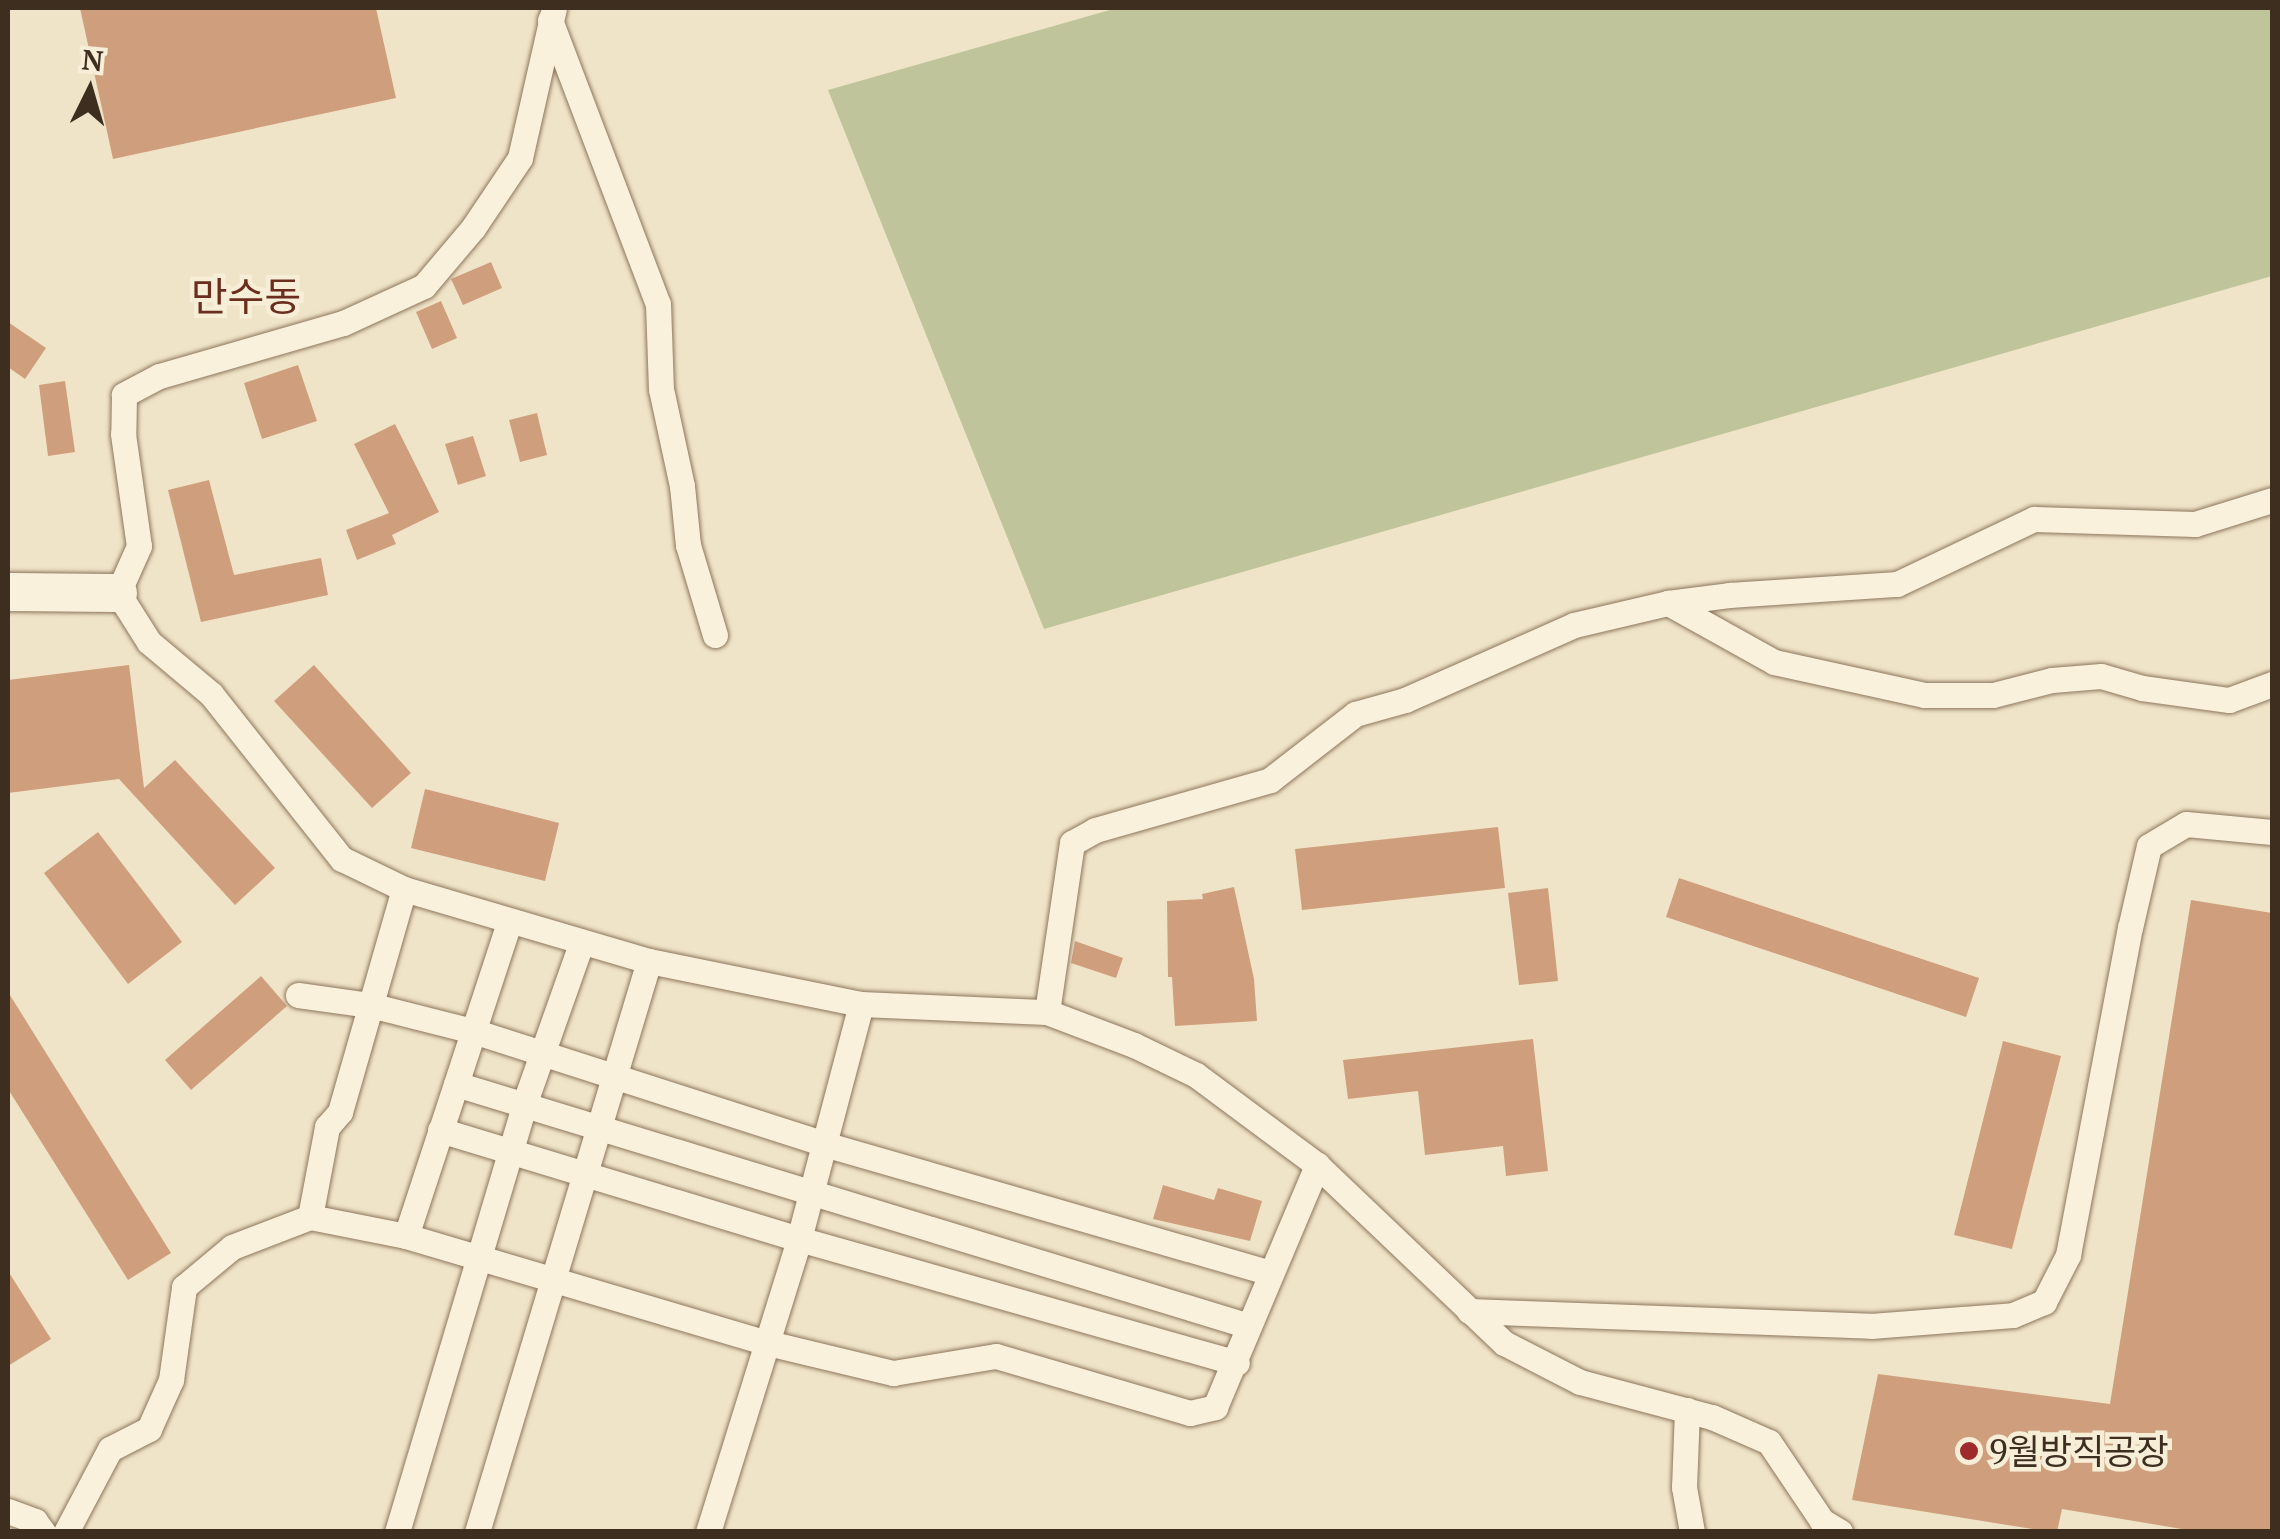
<!DOCTYPE html>
<html>
<head>
<meta charset="utf-8">
<style>
	body { margin:0 }
	#map { position:relative; width:2280px; height:1539px; overflow:hidden; background:#f0e4c8; font-family:"PT Serif","Noto Sans KR",serif }
	div>[style] { position:absolute }
	.cemetery>* { inset:0; background:#bfc49a }
	.building>* { inset:0; background:#cf9f7d }
	.roads { filter:drop-shadow(0 0 2px #8d765c) drop-shadow(0 0 2px #8d765c) }
	.street>* { height:25px; margin:-12.5px; padding:0 12.5px; transform-origin:12.5px; border-radius:12.5px; background:#faf1dc }
	.secondary>* { height:38px; margin:-19px; padding:0 19px; transform-origin:19px; border-radius:19px; background:#faf1dc }
	.dots>* { width:28px; height:28px; translate:-50% -50%; box-sizing:border-box; border:5px solid #f7eed8; border-radius:50% }
	span { translate:-50% -50%; white-space:nowrap; text-align:center; line-height:1.15; -webkit-text-stroke:9px #f7eed8; paint-order:stroke }
	.poi-label { font-size:35px; color:#3d2e20 }
	.left { translate:0 -50%; text-align:left }
	.quarter-label { font-size:40px; color:#6b2e1e }
	.frame { position:absolute; inset:0; border:10px solid #3d2e20; pointer-events:none }
	.north { position:absolute; left:40px; top:40px; width:100px; height:100px; -webkit-text-stroke:8px #f7eed8; paint-order:stroke; rotate:5deg; font-size:28px; font-weight:700; line-height:40px; text-align:center; color:#3d2e20 }
	.north::after { content:''; display:block; margin:auto; width:35px; height:45px; background:#3d2e20; clip-path:polygon(50% 0,100% 100%,50% 72%,0 100%) }
</style>
</head>
<body>
<div id="map">
	<div class="cemetery">
		<i style="clip-path:polygon(1117px 8px,2272px 8px,2272px 276px,1044px 629px,828px 90px)"></i>
	</div>
	<div class="building">
		<i style="clip-path:polygon(80px 8px,376px 8px,396px 98px,113px 159px)"></i>
		<i style="clip-path:polygon(491px 262px,502px 288px,463px 305px,451px 279px)"></i>
		<i style="clip-path:polygon(441px 301px,457px 338px,432px 349px,416px 312px)"></i>
		<i style="clip-path:polygon(8px 322px,46px 348px,25px 379px,8px 367px)"></i>
		<i style="clip-path:polygon(298px 365px,317px 421px,262px 439px,244px 383px)"></i>
		<i style="clip-path:polygon(65px 381px,75px 452px,48px 456px,39px 385px)"></i>
		<i style="clip-path:polygon(537px 413px,547px 455px,520px 462px,509px 420px)"></i>
		<i style="clip-path:polygon(395px 424px,439px 512px,392px 535px,396px 544px,357px 560px,346px 530px,389px 513px,354px 444px)"></i>
		<i style="clip-path:polygon(473px 436px,486px 476px,458px 485px,445px 444px)"></i>
		<i style="clip-path:polygon(209px 480px,234px 575px,321px 558px,328px 595px,201px 622px,168px 490px)"></i>
		<i style="clip-path:polygon(129px 665px,144px 788px,175px 760px,275px 868px,235px 905px,119px 779px,8px 793px,8px 680px)"></i>
		<i style="clip-path:polygon(314px 665px,411px 773px,372px 808px,274px 701px)"></i>
		<i style="clip-path:polygon(425px 789px,559px 823px,545px 881px,411px 848px)"></i>
		<i style="clip-path:polygon(1498px 827px,1505px 888px,1302px 910px,1295px 849px)"></i>
		<i style="clip-path:polygon(98px 832px,182px 942px,128px 984px,44px 873px)"></i>
		<i style="clip-path:polygon(1679px 878px,1979px 978px,1966px 1017px,1666px 917px)"></i>
		<i style="clip-path:polygon(1234px 887px,1254px 979px,1257px 1021px,1175px 1026px,1172px 977px,1168px 977px,1167px 901px,1203px 899px,1202px 894px)"></i>
		<i style="clip-path:polygon(1548px 888px,1558px 981px,1519px 985px,1508px 893px)"></i>
		<i style="clip-path:polygon(2191px 900px,2272px 913px,2272px 1532px,2200px 1532px,2062px 1509px,2057px 1532px,2051px 1532px,1852px 1500px,1878px 1374px,2110px 1404px)"></i>
		<i style="clip-path:polygon(1075px 941px,1123px 958px,1116px 978px,1071px 963px)"></i>
		<i style="clip-path:polygon(261px 976px,287px 1006px,191px 1090px,165px 1060px)"></i>
		<i style="clip-path:polygon(8px 992px,171px 1253px,128px 1280px,8px 1089px)"></i>
		<i style="clip-path:polygon(1533px 1039px,1548px 1171px,1506px 1176px,1503px 1146px,1425px 1155px,1418px 1091px,1348px 1099px,1343px 1060px)"></i>
		<i style="clip-path:polygon(2003px 1041px,2061px 1056px,2012px 1249px,1954px 1235px)"></i>
		<i style="clip-path:polygon(1163px 1185px,1214px 1200px,1218px 1188px,1262px 1201px,1250px 1241px,1153px 1219px)"></i>
		<i style="clip-path:polygon(8px 1271px,51px 1339px,8px 1366px)"></i>
	</div>
	<div class="roads">
		<div class="street">
			<i style="left:554px;top:8px;width:154px;rotate:102.8deg"></i>
			<i style="left:520px;top:158px;width:84px;rotate:123.9deg"></i>
			<i style="left:473px;top:228px;width:76px;rotate:130.2deg"></i>
			<i style="left:424px;top:286px;width:89px;rotate:155.4deg"></i>
			<i style="left:343px;top:323px;width:191px;rotate:163.9deg"></i>
			<i style="left:159px;top:376px;width:40px;rotate:152deg"></i>
			<i style="left:124px;top:395px;width:39px;rotate:91deg"></i>
			<i style="left:123px;top:434px;width:113px;rotate:81.9deg"></i>
			<i style="left:139px;top:546px;width:51px;rotate:114.1deg"></i>
			<i style="left:118px;top:593px;width:58px;rotate:57.7deg"></i>
			<i style="left:149px;top:642px;width:81px;rotate:40deg"></i>
			<i style="left:211px;top:694px;width:211px;rotate:51.6deg"></i>
			<i style="left:342px;top:859px;width:69px;rotate:25.8deg"></i>
			<i style="left:404px;top:889px;width:255px;rotate:16.4deg"></i>
			<i style="left:649px;top:961px;width:216px;rotate:11.5deg"></i>
			<i style="left:861px;top:1004px;width:186px;rotate:2.5deg"></i>
			<i style="left:1047px;top:1012px;width:93px;rotate:20.8deg"></i>
			<i style="left:1134px;top:1045px;width:69px;rotate:25.8deg"></i>
			<i style="left:1196px;top:1075px;width:151px;rotate:36.6deg"></i>
			<i style="left:1317px;top:1165px;width:258px;rotate:43.6deg"></i>
			<i style="left:1504px;top:1343px;width:85px;rotate:27.2deg"></i>
			<i style="left:1580px;top:1382px;width:137px;rotate:14.9deg"></i>
			<i style="left:1712px;top:1417px;width:62px;rotate:23.7deg"></i>
			<i style="left:1769px;top:1442px;width:95px;rotate:56.1deg"></i>
			<i style="left:1822px;top:1521px;width:21px;rotate:31deg"></i>
			<i style="left:550px;top:20px;width:304px;rotate:69.2deg"></i>
			<i style="left:658px;top:304px;width:85px;rotate:88deg"></i>
			<i style="left:661px;top:389px;width:99px;rotate:77.8deg"></i>
			<i style="left:682px;top:486px;width:59px;rotate:84.2deg"></i>
			<i style="left:688px;top:545px;width:94px;rotate:73.3deg"></i>
			<i style="left:1668px;top:603px;width:121px;rotate:29.1deg"></i>
			<i style="left:1774px;top:662px;width:154px;rotate:12.4deg"></i>
			<i style="left:1924px;top:695px;width:69px"></i>
			<i style="left:1993px;top:695px;width:61px;rotate:-14.3deg"></i>
			<i style="left:2052px;top:680px;width:49px;rotate:-4.7deg"></i>
			<i style="left:2101px;top:676px;width:43px;rotate:16.3deg"></i>
			<i style="left:2142px;top:688px;width:88px;rotate:7.9deg"></i>
			<i style="left:2229px;top:700px;width:46px;rotate:-20.4deg"></i>
			<i style="left:298px;top:995px;width:73px;rotate:7.9deg"></i>
			<i style="left:370px;top:1005px;width:106px;rotate:14.2deg"></i>
			<i style="left:473px;top:1031px;width:369px;rotate:17.8deg"></i>
			<i style="left:824px;top:1144px;width:464px;rotate:16.1deg"></i>
			<i style="left:1047px;top:1012px;width:171px;rotate:-81.6deg"></i>
			<i style="left:1072px;top:843px;width:26px;rotate:-29deg"></i>
			<i style="left:1095px;top:830px;width:182px;rotate:-15.9deg"></i>
			<i style="left:1270px;top:780px;width:108px;rotate:-37.8deg"></i>
			<i style="left:1355px;top:714px;width:52px;rotate:-15.6deg"></i>
			<i style="left:1405px;top:700px;width:185px;rotate:-23.9deg"></i>
			<i style="left:1574px;top:625px;width:97px;rotate:-13.2deg"></i>
			<i style="left:1668px;top:603px;width:63px;rotate:-7.4deg"></i>
			<i style="left:1730px;top:595px;width:167px;rotate:-3.8deg"></i>
			<i style="left:1897px;top:584px;width:152px;rotate:-25.4deg"></i>
			<i style="left:2034px;top:519px;width:161px;rotate:1.8deg"></i>
			<i style="left:2195px;top:524px;width:81px;rotate:-17.3deg"></i>
			<i style="left:456px;top:1084px;width:829px;rotate:16.97deg"></i>
			<i style="left:440px;top:1130px;width:375px;rotate:16.9deg"></i>
			<i style="left:799px;top:1239px;width:455px;rotate:15.8deg"></i>
			<i style="left:310px;top:1217px;width:92px;rotate:-79.3deg"></i>
			<i style="left:327px;top:1127px;width:20px;rotate:-49deg"></i>
			<i style="left:340px;top:1112px;width:232px;rotate:-74deg"></i>
			<i style="left:406px;top:1236px;width:330px;rotate:-71.8deg"></i>
			<i style="left:1469px;top:1311px;width:402px;rotate:2.1deg"></i>
			<i style="left:1871px;top:1326px;width:142px;rotate:-4.4deg"></i>
			<i style="left:2013px;top:1315px;width:34px;rotate:-23deg"></i>
			<i style="left:2044px;top:1302px;width:53px;rotate:-62.9deg"></i>
			<i style="left:2068px;top:1255px;width:333px;rotate:-79.3deg"></i>
			<i style="left:2130px;top:928px;width:84px;rotate:-77deg"></i>
			<i style="left:2149px;top:846px;width:43px;rotate:-30.7deg"></i>
			<i style="left:2186px;top:824px;width:86px;rotate:5.3deg"></i>
			<i style="left:1687px;top:1410px;width:77px;rotate:92.2deg"></i>
			<i style="left:1684px;top:1487px;width:46px;rotate:79.9deg"></i>
			<i style="left:8px;top:1511px;width:29px;rotate:20deg"></i>
			<i style="left:35px;top:1521px;width:14px;rotate:54deg"></i>
			<i style="left:66px;top:1532px;width:94px;rotate:-62.1deg"></i>
			<i style="left:110px;top:1449px;width:44px;rotate:-27.1deg"></i>
			<i style="left:149px;top:1429px;width:54px;rotate:-65.8deg"></i>
			<i style="left:171px;top:1380px;width:94px;rotate:-82deg"></i>
			<i style="left:184px;top:1287px;width:62px;rotate:-39.8deg"></i>
			<i style="left:232px;top:1247px;width:84px;rotate:-21deg"></i>
			<i style="left:310px;top:1217px;width:98px;rotate:11.2deg"></i>
			<i style="left:406px;top:1236px;width:377px;rotate:16.5deg"></i>
			<i style="left:768px;top:1343px;width:129px;rotate:13.5deg"></i>
			<i style="left:893px;top:1373px;width:104px;rotate:-9.4deg"></i>
			<i style="left:996px;top:1356px;width:202px;rotate:16.4deg"></i>
			<i style="left:1190px;top:1413px;width:26px;rotate:-13deg"></i>
			<i style="left:1215px;top:1407px;width:263px;rotate:-67.1deg"></i>
			<i style="left:397px;top:1532px;width:449px;rotate:-73.4deg"></i>
			<i style="left:525px;top:1102px;width:168px;rotate:-70.5deg"></i>
			<i style="left:477px;top:1532px;width:596px;rotate:-73.24deg"></i>
			<i style="left:708px;top:1532px;width:307px;rotate:-72.7deg"></i>
			<i style="left:799px;top:1239px;width:243px;rotate:-75.2deg"></i>
		</div>
		<div class="secondary">
			<i style="left:8px;top:592px;width:110px;rotate:0.5deg"></i>
		</div>
	</div>
	<div class="dots">
		<i style="left:1969px;top:1451px;background:#9e2a2b"></i>
	</div>
	<div class="poi-label">
		<span class="left" style="left:1989px;top:1451px">9월방직공장</span>
	</div>
	<div class="quarter-label">
		<span style="left:246px;top:296px">만수동</span>
	</div>
	<div class="frame"></div>
	<div class="north">N</div>
</div>
</body>
</html>
